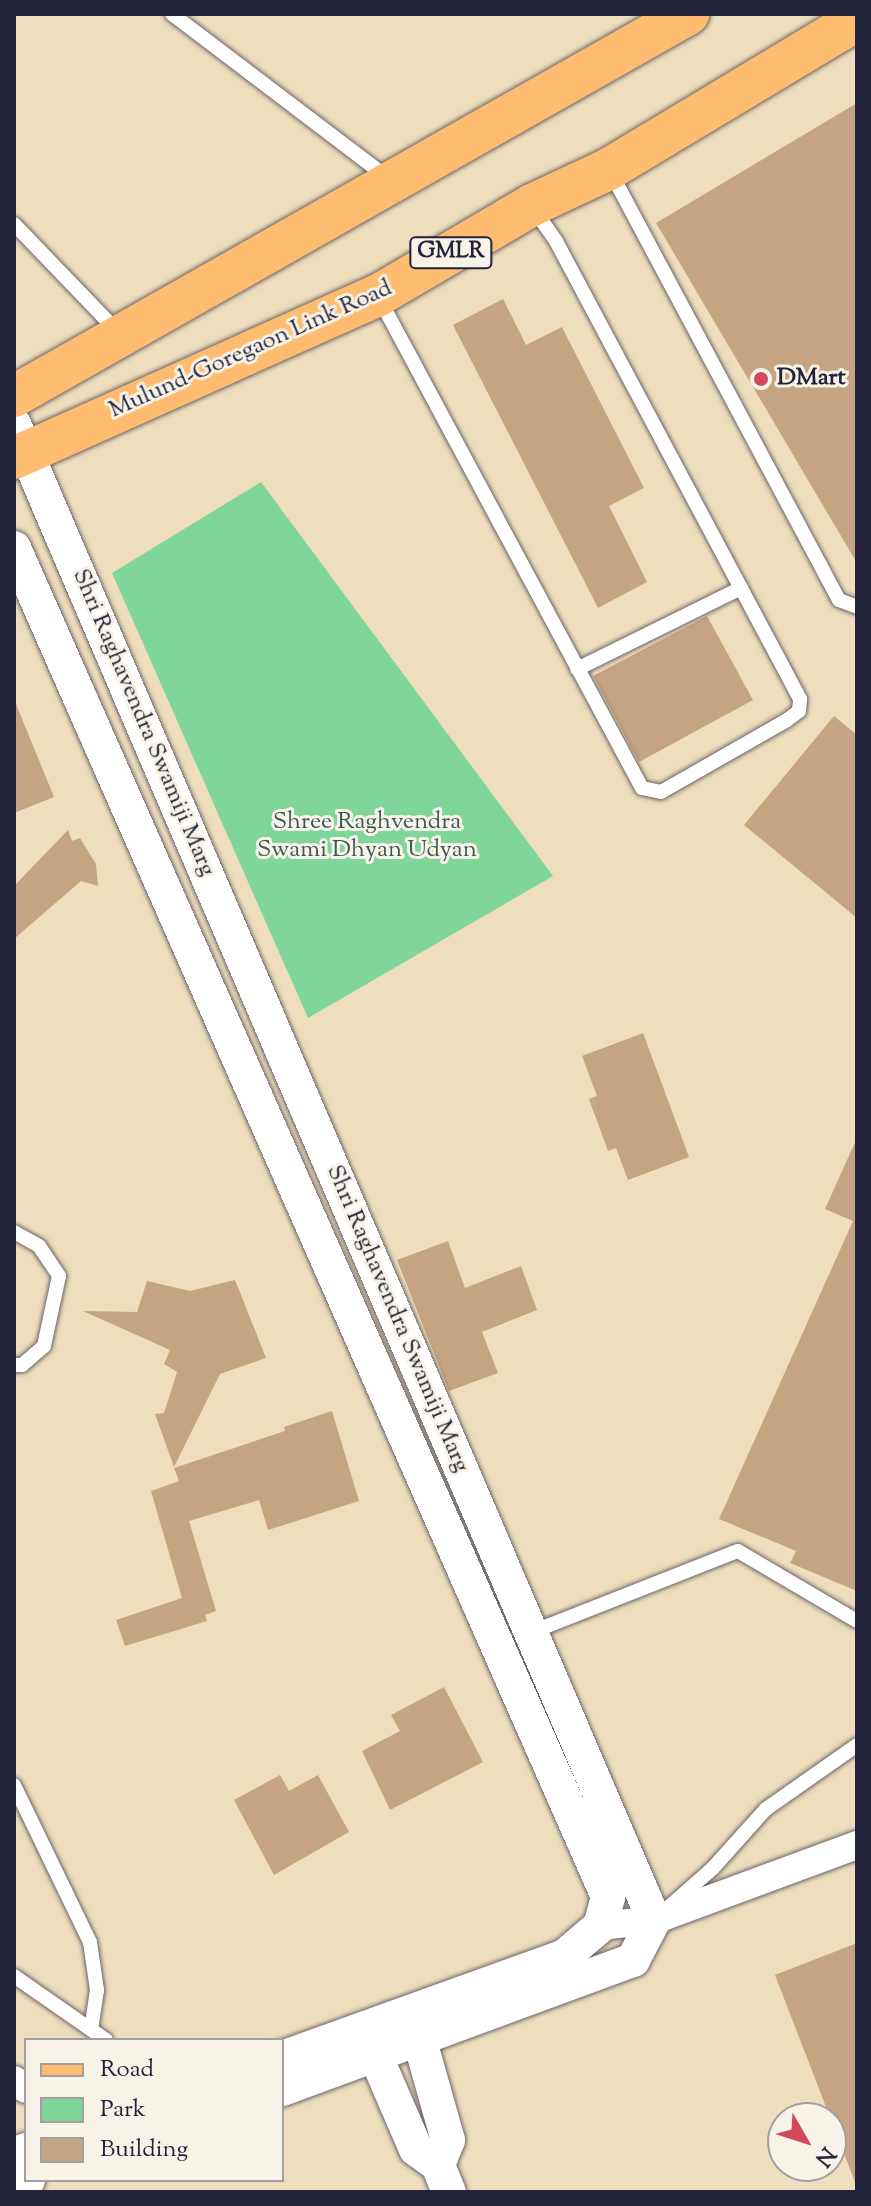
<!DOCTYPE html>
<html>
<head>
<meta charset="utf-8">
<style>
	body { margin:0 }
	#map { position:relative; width:871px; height:2206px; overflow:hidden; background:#efdebd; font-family:"Sorts Mill Goudy",serif }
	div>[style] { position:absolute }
	.green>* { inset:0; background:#80d69a }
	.building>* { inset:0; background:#c4a481 }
	.roads { filter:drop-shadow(0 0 2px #6a6468) drop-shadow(0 0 2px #6a6468) }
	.service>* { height:14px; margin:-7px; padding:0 7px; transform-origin:7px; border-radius:7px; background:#fff }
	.minor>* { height:28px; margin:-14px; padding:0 14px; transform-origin:14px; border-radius:14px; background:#fff }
	.tertiary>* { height:34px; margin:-17px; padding:0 17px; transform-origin:17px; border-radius:17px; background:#fff }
	.primary>* { height:42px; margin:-21px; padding:0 21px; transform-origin:21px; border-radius:21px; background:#febc70 }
	.dots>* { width:22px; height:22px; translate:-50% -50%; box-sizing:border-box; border:4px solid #f7f3e8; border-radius:50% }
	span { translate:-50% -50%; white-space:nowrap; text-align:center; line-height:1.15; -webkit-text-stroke:6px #f7f3e8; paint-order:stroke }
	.shield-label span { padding:2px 6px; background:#f7f3e8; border:2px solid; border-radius:6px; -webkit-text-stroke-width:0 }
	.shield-label { font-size:22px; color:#22223b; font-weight:700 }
	.street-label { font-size:24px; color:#22223b }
	.poi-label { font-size:24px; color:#22223b; font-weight:700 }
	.left { translate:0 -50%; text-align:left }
	.park-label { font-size:24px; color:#3e5858 }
	.frame { position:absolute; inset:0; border:16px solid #22223b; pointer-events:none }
	.legend { position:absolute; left:24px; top:2038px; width:260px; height:144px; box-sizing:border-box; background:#f7f3e8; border:2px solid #a29fa3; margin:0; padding:10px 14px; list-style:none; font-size:24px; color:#22223b }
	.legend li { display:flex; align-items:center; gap:16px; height:40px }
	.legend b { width:40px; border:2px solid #a29fa3 }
	.north { position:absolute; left:767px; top:2102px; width:80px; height:80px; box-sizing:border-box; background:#f7f3e8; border:2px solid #a29fa3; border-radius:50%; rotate:129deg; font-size:22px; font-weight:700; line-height:32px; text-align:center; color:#22223b }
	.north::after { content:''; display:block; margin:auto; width:28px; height:36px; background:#d1495b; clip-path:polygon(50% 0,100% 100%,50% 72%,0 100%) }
</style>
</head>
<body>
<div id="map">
	<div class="green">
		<i style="clip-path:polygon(261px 482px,553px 876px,308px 1018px,112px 573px)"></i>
	</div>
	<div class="building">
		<i style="clip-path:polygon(857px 103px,857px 563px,656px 223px)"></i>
		<i style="clip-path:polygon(503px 299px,526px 345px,562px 327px,644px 488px,609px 506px,647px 582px,598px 608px,453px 325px)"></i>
		<i style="clip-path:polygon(707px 616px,753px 700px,639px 762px,593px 676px)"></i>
		<i style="clip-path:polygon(14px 699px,54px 797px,14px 813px)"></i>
		<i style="clip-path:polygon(834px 716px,857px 735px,857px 918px,744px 825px)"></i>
		<i style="clip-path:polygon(68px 830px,72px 841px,80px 838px,96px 864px,98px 886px,81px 881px,14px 939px,14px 886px)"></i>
		<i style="clip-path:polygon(643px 1033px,689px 1157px,628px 1180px,616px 1148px,608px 1151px,589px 1099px,597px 1096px,582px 1056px)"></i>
		<i style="clip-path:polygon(857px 1138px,857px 1591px,790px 1563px,796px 1551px,719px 1519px,853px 1221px,825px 1209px)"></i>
		<i style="clip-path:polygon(448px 1241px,465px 1288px,521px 1266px,537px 1310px,482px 1332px,498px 1373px,449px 1391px,397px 1260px)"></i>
		<i style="clip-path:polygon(235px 1280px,266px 1358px,220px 1374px,174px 1467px,155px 1414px,164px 1413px,177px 1372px,164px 1364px,170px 1350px,83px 1311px,137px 1312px,147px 1281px,190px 1291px)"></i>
		<i style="clip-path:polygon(332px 1411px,359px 1501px,268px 1530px,259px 1500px,189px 1521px,216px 1611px,205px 1615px,207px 1621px,125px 1646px,116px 1620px,182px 1598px,151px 1491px,179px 1481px,174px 1468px,285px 1431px,284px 1427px)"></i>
		<i style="clip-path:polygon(444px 1687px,483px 1762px,390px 1810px,362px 1751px,400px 1731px,391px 1715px)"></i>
		<i style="clip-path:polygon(280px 1775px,289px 1791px,318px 1775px,349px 1832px,274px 1875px,234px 1800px)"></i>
		<i style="clip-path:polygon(857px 1943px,857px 2182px,855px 2182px,775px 1975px)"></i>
	</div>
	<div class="roads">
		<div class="service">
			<i style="left:172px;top:14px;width:271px;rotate:37.2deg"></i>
			<i style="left:611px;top:173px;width:484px;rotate:61.9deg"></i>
			<i style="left:839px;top:600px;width:19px;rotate:21deg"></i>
			<i style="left:14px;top:224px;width:150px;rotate:46.1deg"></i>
			<i style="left:380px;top:300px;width:554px;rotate:61.77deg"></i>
			<i style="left:642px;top:788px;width:19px;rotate:12deg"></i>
			<i style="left:661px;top:792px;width:145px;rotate:-29.7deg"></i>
			<i style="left:787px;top:720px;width:15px;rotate:-37deg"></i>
			<i style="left:799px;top:711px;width:12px;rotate:-85deg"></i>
			<i style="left:800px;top:699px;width:519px;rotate:-118.05deg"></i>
			<i style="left:556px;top:241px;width:39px;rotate:-125deg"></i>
			<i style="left:577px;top:669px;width:183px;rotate:-26.3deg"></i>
			<i style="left:14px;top:1232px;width:29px;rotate:29deg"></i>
			<i style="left:39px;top:1246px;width:36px;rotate:56deg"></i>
			<i style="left:59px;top:1276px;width:72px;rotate:102.1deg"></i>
			<i style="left:44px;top:1346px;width:29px;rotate:139deg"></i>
			<i style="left:22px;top:1365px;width:8px;rotate:180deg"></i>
			<i style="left:532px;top:1632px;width:221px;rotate:-21.5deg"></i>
			<i style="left:738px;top:1551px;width:138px;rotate:30.5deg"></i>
			<i style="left:14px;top:1785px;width:174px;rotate:64.2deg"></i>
			<i style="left:90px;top:1942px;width:49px;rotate:81.7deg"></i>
			<i style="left:97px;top:1990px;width:40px;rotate:98.5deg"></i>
			<i style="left:670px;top:1906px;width:57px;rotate:-41.5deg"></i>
			<i style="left:713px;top:1868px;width:79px;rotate:-48.1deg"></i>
			<i style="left:766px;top:1809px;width:111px;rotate:-35.1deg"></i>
			<i style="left:14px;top:1976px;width:112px;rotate:34.8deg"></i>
		</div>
		<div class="minor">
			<i style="left:600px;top:1926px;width:54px;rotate:-6.3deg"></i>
			<i style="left:654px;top:1920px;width:216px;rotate:-20.3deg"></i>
			<i style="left:14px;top:2080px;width:15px;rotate:37deg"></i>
		</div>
		<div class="tertiary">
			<i style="left:14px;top:424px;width:1627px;rotate:66.84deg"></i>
			<i style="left:654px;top:1920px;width:45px;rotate:117.7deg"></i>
			<i style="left:633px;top:1960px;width:374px;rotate:159.8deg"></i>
			<i style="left:14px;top:548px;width:1474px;rotate:66.23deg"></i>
			<i style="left:608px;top:1897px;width:30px;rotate:105deg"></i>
			<i style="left:600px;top:1926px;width:46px;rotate:139.4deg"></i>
			<i style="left:565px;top:1956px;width:301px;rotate:160.2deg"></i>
			<i style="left:414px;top:2020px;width:125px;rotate:74.2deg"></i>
			<i style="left:448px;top:2140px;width:27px;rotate:112deg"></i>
			<i style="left:367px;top:2036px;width:123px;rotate:66.6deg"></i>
			<i style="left:416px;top:2149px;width:27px;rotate:36deg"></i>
			<i style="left:438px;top:2165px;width:29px;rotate:68deg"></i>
			<i style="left:14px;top:2155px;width:13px;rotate:-23deg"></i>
			<i style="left:14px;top:2185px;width:15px;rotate:-20deg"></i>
		</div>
		<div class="primary">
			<i style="left:14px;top:396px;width:775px;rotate:-29.54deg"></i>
			<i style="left:14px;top:458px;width:398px;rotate:-24.1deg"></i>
			<i style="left:377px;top:296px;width:180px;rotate:-30.4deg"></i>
			<i style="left:532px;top:205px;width:85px;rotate:-25.1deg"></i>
			<i style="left:609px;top:169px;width:289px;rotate:-31deg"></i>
		</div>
	</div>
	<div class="dots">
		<i style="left:761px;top:379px;background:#d1495b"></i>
	</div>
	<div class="shield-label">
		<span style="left:451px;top:253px">GMLR</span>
	</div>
	<div class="street-label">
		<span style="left:251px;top:350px;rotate:-24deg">Mulund-Goregaon Link Road</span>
		<span style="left:143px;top:723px;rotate:67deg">Shri Raghavendra Swamiji Marg</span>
		<span style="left:397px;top:1319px;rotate:67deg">Shri Raghavendra Swamiji Marg</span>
	</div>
	<div class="poi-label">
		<span class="left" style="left:777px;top:379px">DMart</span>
	</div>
	<div class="park-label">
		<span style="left:367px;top:837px">Shree Raghvendra<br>Swami Dhyan Udyan</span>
	</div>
	<div class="frame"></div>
	<ul class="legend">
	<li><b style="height:10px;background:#febc70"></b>Road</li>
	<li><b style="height:22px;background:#80d69a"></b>Park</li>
	<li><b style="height:22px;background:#c4a481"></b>Building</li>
	</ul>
	<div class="north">N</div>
</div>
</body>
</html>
